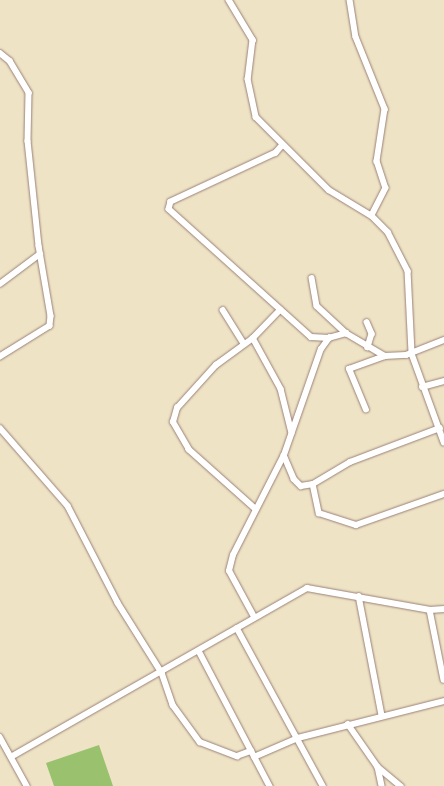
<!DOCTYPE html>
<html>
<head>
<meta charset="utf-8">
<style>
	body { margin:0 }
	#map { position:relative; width:444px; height:786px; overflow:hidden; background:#eee3c5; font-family:Kalam,sans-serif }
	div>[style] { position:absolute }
	.green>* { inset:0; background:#9ac26e }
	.roads { filter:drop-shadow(0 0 1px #9c8178) drop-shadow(0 0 1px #9c8178) }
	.minor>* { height:5.5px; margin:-2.75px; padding:0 2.75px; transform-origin:2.75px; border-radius:2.75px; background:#fff }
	span { translate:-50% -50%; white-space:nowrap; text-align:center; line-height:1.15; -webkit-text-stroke:4px #f7f3e8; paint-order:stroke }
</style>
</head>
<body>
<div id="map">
	<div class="green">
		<i style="clip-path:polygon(99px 745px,113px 786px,54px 786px,46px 763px)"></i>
	</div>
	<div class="roads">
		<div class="minor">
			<i style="left:229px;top:0;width:47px;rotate:59deg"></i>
			<i style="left:253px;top:40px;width:39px;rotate:97deg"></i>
			<i style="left:248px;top:79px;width:39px;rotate:78deg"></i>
			<i style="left:256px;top:117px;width:103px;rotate:45deg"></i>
			<i style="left:329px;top:190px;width:50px;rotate:31.2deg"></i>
			<i style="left:372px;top:216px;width:23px;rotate:45deg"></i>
			<i style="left:388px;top:232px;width:44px;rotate:62.9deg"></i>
			<i style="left:408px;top:271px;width:83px;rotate:87.2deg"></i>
			<i style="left:412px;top:354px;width:94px;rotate:70deg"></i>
			<i style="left:350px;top:0;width:37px;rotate:81deg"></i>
			<i style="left:356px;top:37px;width:78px;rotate:68.1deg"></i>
			<i style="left:385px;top:109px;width:53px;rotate:98.7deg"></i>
			<i style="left:377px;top:161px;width:28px;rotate:72deg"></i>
			<i style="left:386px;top:188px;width:31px;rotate:117deg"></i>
			<i style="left:0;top:53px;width:13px;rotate:39deg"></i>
			<i style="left:10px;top:61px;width:37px;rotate:59deg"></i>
			<i style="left:29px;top:93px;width:48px;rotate:91.2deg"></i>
			<i style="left:28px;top:141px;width:106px;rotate:84deg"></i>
			<i style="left:39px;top:246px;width:71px;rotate:80.3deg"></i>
			<i style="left:51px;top:316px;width:10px;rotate:96deg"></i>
			<i style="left:50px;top:326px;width:59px;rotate:148.2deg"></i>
			<i style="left:283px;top:145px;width:11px;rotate:131deg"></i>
			<i style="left:276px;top:153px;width:116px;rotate:155deg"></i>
			<i style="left:171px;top:202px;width:7px;rotate:106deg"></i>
			<i style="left:169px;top:209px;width:191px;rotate:42deg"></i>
			<i style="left:311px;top:337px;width:18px;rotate:3deg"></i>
			<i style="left:312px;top:278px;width:28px;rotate:80deg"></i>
			<i style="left:317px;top:306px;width:40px;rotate:43deg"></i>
			<i style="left:0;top:284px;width:50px;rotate:-36.9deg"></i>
			<i style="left:223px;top:310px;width:39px;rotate:58deg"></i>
			<i style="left:367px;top:322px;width:13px;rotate:67deg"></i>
			<i style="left:372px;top:334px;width:14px;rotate:107deg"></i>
			<i style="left:253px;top:338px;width:58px;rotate:61.2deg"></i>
			<i style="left:281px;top:389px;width:45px;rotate:76deg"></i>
			<i style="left:422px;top:387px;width:23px;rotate:-15deg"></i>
			<i style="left:366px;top:410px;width:44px;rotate:-112.5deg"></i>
			<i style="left:349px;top:369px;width:38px;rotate:-20deg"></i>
			<i style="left:0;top:428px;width:103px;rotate:48.9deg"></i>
			<i style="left:68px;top:506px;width:109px;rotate:62.7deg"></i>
			<i style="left:118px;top:603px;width:83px;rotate:57.8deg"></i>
			<i style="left:162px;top:673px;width:34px;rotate:71deg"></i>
			<i style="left:173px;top:705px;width:46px;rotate:53.9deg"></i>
			<i style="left:200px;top:742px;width:40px;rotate:21deg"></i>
			<i style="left:237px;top:756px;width:15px;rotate:-20deg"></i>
			<i style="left:284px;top:455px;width:26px;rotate:67deg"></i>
			<i style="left:294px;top:479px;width:10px;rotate:45deg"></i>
			<i style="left:301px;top:486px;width:12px;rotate:-9deg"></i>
			<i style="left:313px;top:484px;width:43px;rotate:-30.7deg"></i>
			<i style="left:350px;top:462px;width:96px;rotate:-20.7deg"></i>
			<i style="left:313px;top:484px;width:30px;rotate:78deg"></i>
			<i style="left:319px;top:513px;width:39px;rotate:18deg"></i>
			<i style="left:356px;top:525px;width:93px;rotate:-19.4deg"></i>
			<i style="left:255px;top:509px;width:89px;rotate:-138.2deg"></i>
			<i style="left:189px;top:450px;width:32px;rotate:-120deg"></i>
			<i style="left:173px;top:422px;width:15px;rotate:-74deg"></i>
			<i style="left:177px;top:408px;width:58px;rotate:-47.8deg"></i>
			<i style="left:216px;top:365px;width:46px;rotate:-36.1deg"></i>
			<i style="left:253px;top:338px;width:39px;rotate:-46deg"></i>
			<i style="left:359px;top:596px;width:121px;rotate:79.1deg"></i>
			<i style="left:430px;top:610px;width:71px;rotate:78.7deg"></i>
			<i style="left:254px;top:617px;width:52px;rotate:-118.5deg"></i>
			<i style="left:229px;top:571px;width:16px;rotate:-76deg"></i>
			<i style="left:233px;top:555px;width:112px;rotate:-63deg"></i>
			<i style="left:284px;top:455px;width:112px;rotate:-70.8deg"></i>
			<i style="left:321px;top:349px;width:14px;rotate:-54deg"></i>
			<i style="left:329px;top:338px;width:18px;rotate:-16deg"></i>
			<i style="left:346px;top:333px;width:45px;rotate:30.5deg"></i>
			<i style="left:385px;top:356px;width:21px;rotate:-3deg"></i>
			<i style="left:406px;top:355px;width:41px;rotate:-21.5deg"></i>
			<i style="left:237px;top:628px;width:180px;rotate:61.4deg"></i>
			<i style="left:199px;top:651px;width:153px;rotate:62.3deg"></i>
			<i style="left:348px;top:724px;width:52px;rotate:55.1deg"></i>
			<i style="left:378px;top:767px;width:30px;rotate:40deg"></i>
			<i style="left:0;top:737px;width:56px;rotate:61.1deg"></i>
			<i style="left:11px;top:757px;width:341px;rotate:-29.7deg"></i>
			<i style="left:307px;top:588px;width:125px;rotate:10.1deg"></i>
			<i style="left:430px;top:610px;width:14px;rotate:-4deg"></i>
			<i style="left:254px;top:757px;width:48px;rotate:-23.4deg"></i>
			<i style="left:298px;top:738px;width:151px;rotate:-14.2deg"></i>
			<i style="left:378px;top:767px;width:19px;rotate:78deg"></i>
		</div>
	</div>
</div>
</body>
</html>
